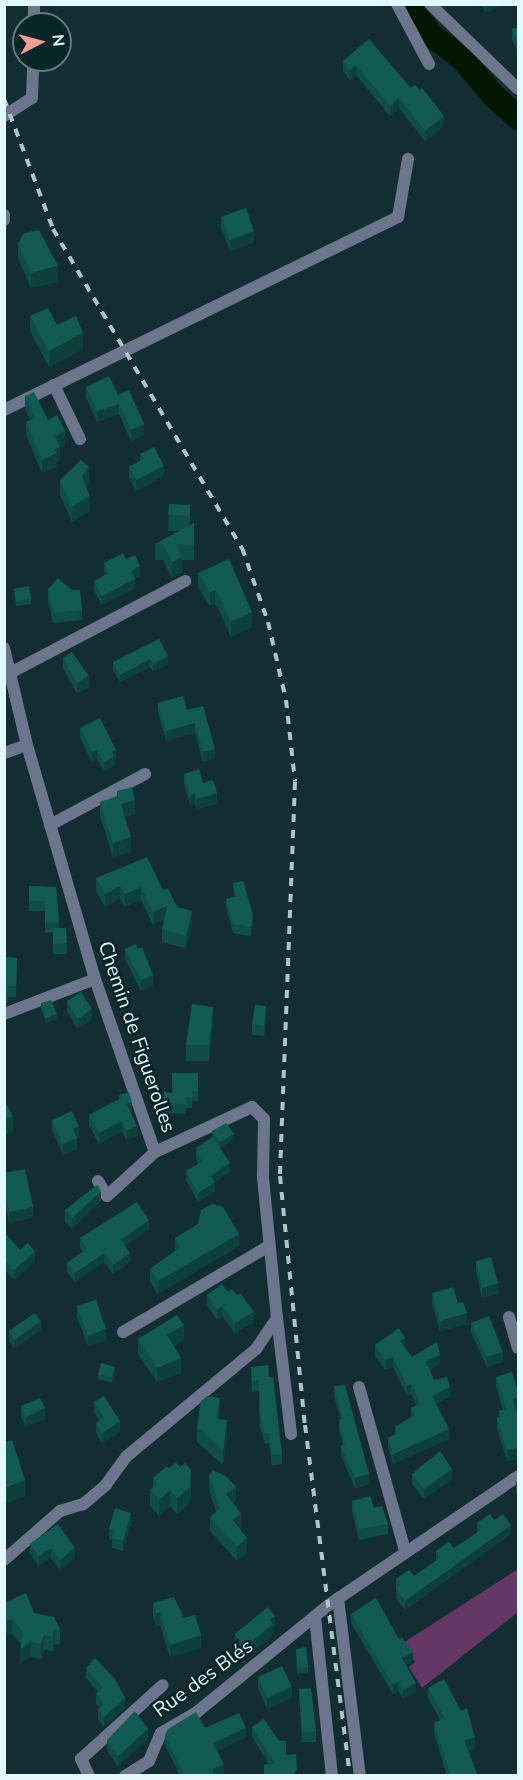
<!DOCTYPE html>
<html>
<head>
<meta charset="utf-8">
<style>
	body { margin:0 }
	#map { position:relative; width:523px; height:1780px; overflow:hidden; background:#132e32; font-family:"Nunito Sans",sans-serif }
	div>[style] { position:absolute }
	.green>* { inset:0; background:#633864 }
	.river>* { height:24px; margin:-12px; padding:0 12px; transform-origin:12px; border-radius:12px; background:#001802 }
	.minor>* { height:12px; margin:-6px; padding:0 6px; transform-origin:6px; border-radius:6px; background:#6b768d }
	.rail>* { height:4px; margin-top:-2px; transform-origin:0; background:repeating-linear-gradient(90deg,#adc5c9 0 8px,transparent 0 16px) }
	.wall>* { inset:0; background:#104d48 }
	.shaded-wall>* { inset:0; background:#0d3f3b }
	.building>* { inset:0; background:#135a54 }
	span { translate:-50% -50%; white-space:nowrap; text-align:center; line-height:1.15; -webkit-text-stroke:5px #082528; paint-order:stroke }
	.street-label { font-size:20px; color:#e2fafd }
	.frame { position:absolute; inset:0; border:6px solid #e2fafd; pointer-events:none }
	.north { position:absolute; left:12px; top:12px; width:60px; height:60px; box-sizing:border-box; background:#082528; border:2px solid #5f7a7d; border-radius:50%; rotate:84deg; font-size:16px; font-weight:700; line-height:24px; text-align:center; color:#e2fafd }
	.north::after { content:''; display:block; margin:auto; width:21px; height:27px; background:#f59c93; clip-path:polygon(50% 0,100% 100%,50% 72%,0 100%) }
</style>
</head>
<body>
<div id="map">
	<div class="green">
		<i style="clip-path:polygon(518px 1569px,518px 1612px,422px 1688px,409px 1667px,415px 1662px,403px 1643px)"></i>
	</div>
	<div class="river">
		<i style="left:408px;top:4px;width:40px;rotate:53deg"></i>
		<i style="left:432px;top:36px;width:34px;rotate:36deg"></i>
		<i style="left:460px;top:56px;width:50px;rotate:49.9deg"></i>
		<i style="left:492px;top:94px;width:35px;rotate:43deg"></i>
	</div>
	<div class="minor">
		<i style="left:397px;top:4px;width:68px;rotate:61.9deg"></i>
		<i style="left:430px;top:4px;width:122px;rotate:44deg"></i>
		<i style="left:34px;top:24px;width:20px;rotate:-90deg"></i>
		<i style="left:4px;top:116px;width:33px;rotate:-33deg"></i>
		<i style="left:32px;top:98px;width:38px;rotate:-88deg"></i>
		<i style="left:4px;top:215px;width:5px;rotate:90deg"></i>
		<i style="left:54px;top:385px;width:60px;rotate:64.3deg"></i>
		<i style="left:4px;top:410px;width:439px;rotate:-26.1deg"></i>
		<i style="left:398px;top:217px;width:59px;rotate:-80.2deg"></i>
		<i style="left:4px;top:648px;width:100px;rotate:76.7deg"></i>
		<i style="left:27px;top:745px;width:244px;rotate:73.8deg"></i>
		<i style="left:95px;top:979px;width:183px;rotate:70.9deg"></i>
		<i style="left:155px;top:1152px;width:107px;rotate:-24.9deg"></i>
		<i style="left:252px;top:1107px;width:17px;rotate:45deg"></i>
		<i style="left:264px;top:1119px;width:59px;rotate:91deg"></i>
		<i style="left:263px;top:1178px;width:141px;rotate:84.3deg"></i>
		<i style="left:277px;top:1318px;width:37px;rotate:124deg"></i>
		<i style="left:256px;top:1349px;width:169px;rotate:140.3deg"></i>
		<i style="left:126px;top:1457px;width:34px;rotate:126deg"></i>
		<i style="left:106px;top:1485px;width:30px;rotate:140deg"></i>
		<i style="left:83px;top:1504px;width:24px;rotate:163deg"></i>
		<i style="left:60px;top:1511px;width:74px;rotate:138.8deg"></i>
		<i style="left:10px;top:673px;width:198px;rotate:-27.7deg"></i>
		<i style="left:4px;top:753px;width:24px;rotate:-19deg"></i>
		<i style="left:50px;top:825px;width:108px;rotate:-28.2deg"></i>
		<i style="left:4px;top:1014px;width:97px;rotate:-21deg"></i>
		<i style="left:98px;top:1181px;width:17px;rotate:59deg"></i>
		<i style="left:107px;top:1196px;width:65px;rotate:-42.5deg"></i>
		<i style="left:509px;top:1317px;width:32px;rotate:74deg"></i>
		<i style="left:277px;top:1318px;width:117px;rotate:83.1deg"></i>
		<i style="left:123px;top:1332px;width:169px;rotate:-30.5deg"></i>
		<i style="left:359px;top:1387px;width:170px;rotate:74.3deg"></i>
		<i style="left:338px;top:1598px;width:179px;rotate:83deg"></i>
		<i style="left:315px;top:1617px;width:160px;rotate:83.9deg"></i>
		<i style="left:89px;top:1776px;width:19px;rotate:-115deg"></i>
		<i style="left:81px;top:1759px;width:110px;rotate:-42.1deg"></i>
		<i style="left:125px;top:1776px;width:28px;rotate:-32deg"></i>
		<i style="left:149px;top:1761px;width:30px;rotate:-67deg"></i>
		<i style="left:161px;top:1733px;width:42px;rotate:-30.3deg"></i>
		<i style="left:197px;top:1712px;width:171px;rotate:-39.1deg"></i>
		<i style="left:330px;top:1604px;width:227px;rotate:-34.2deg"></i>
	</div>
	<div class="rail">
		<i style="left:4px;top:99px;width:139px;rotate:69.3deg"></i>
		<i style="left:53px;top:229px;width:371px;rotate:59.4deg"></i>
		<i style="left:242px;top:548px;width:78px;rotate:70.6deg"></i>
		<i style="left:268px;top:622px;width:80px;rotate:77deg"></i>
		<i style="left:286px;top:700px;width:82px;rotate:83.7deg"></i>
		<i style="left:295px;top:782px;width:394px;rotate:92.2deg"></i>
		<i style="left:280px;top:1176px;width:250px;rotate:84.3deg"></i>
		<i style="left:305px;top:1425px;width:354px;rotate:82.7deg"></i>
	</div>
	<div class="wall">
		<i style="clip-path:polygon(481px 4px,502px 4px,486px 13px)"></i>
		<i style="clip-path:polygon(519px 27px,519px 56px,512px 39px,512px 29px)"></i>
		<i style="clip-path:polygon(369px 39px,444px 126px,425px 141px,399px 108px,390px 116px,356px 75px,350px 80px,343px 71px,343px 61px)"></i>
		<i style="clip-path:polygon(221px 217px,254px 242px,230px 251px,221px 228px)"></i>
		<i style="clip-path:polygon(18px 243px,58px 282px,31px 288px,18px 258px)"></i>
		<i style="clip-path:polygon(30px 316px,57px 325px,83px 349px,49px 367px,30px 331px)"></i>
		<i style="clip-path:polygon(86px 387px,118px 395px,144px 435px,131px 441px,119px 414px,97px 422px,86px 397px)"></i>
		<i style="clip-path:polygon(25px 396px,48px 420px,65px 445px,60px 447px,60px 460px,57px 461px,57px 466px,42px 473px,26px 435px,26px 422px,30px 420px,25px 409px)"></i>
		<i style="clip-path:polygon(140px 454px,164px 476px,136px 491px,129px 477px,129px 467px,140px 461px)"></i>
		<i style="clip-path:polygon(60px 480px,89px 482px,86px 486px,90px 511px,72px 522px,60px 495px)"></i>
		<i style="clip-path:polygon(169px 504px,190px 505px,190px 525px,194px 523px,194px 560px,182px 560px,182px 572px,172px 578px,163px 560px,155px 560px,155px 544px,179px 531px,168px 531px)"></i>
		<i style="clip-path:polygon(126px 559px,140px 576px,135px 578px,135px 588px,102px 605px,94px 590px,94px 581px,105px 575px,104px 572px,104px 563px)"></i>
		<i style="clip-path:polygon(198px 573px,252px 627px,231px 637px,219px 610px,215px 604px,210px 606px,198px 587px)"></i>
		<i style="clip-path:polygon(14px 589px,31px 598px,31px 604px,16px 606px)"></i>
		<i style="clip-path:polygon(48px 589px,82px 610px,82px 620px,53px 623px,48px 600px)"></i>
		<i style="clip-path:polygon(159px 639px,168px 664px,153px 672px,150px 667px,120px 682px,113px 670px,113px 662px)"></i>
		<i style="clip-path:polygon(63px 658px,89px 687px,77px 693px,63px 668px)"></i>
		<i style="clip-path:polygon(158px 703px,187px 710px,215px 758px,203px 762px,195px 733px,166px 741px,158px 712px)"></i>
		<i style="clip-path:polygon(80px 728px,116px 759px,114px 760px,114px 766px,104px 771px,97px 759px,92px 762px,80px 738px)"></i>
		<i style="clip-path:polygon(184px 774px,203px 783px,217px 804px,196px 809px,195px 804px,190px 805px,184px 784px)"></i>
		<i style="clip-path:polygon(117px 791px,135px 814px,125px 817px,131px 852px,113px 857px,100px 816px,100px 802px,117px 797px)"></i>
		<i style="clip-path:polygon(96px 878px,163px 890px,177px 907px,192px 924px,186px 948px,162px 942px,162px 929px,164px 920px,153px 925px,141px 900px,125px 907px,120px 898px,105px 907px,96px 891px)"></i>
		<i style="clip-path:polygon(233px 883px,253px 924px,251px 936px,233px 933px,226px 908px,226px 899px,234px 897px)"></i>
		<i style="clip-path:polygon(29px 886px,56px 887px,59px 928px,66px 928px,67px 954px,53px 954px,53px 932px,45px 933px,45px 911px,29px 911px)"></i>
		<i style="clip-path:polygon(125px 949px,138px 949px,153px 985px,141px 991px,125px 959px)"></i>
		<i style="clip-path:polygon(5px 957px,17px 958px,16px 997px,8px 997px,8px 1002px,4px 1002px)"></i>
		<i style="clip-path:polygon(67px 1001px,92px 1020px,78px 1029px,67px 1011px)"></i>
		<i style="clip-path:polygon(41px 1003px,57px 1019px,46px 1023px,41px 1009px)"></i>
		<i style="clip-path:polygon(266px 1017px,264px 1036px,252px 1035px,252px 1024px)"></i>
		<i style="clip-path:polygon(213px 1023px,209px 1061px,186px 1061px,186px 1045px)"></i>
		<i style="clip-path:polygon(198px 1073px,198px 1101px,192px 1101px,192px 1108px,186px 1108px,185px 1114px,164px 1113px,164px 1092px,172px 1093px)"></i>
		<i style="clip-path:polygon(119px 1095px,132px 1112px,131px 1112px,137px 1136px,126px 1140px,122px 1131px,99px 1144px,89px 1125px,89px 1115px,119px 1099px)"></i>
		<i style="clip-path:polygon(52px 1120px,79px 1137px,77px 1138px,77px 1149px,63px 1155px,52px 1130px)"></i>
		<i style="clip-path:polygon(212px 1131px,234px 1139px,220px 1148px,230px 1172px,214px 1182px,215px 1191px,198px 1202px,186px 1180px,186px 1171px,198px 1164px,196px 1157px,196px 1148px,213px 1137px)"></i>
		<i style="clip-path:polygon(4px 1173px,33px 1217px,9px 1223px,4px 1196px)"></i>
		<i style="clip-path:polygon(101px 1201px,72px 1229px,65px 1221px,65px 1210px)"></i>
		<i style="clip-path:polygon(149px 1229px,125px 1246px,130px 1262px,113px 1274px,104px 1262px,75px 1282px,67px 1272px,67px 1263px,83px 1252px,80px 1247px,80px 1238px)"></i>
		<i style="clip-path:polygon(4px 1232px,20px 1250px,35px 1262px,14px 1280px,4px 1269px)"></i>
		<i style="clip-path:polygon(175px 1238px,239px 1246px,158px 1294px,150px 1281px,150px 1269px,175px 1251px)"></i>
		<i style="clip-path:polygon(476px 1261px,498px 1294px,482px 1298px,476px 1272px)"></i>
		<i style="clip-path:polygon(228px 1292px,237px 1295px,254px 1322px,235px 1333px,222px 1316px,217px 1320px,207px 1305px,207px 1295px)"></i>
		<i style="clip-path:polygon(432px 1293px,458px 1303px,467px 1324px,440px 1331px,432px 1304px)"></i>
		<i style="clip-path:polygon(77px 1306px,106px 1340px,88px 1346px,77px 1317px)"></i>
		<i style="clip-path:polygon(471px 1323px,503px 1362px,487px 1367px,471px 1333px)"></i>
		<i style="clip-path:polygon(41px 1330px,14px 1349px,9px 1340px,9px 1331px)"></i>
		<i style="clip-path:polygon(138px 1339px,184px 1340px,174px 1346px,181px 1373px,157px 1382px,138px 1354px)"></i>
		<i style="clip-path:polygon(375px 1345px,405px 1348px,412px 1357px,440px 1364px,430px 1370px,434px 1380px,450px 1397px,436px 1404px,449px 1439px,393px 1464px,388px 1448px,388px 1438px,395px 1434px,395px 1427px,411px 1418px,411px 1408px,417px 1405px,411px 1394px,407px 1396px,393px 1367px,385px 1370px,375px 1355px)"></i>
		<i style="clip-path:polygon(251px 1367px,269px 1377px,282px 1454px,282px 1464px,272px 1466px,269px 1443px,265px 1444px,260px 1428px,259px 1391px,252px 1392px)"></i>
		<i style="clip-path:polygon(115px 1372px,112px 1383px,98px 1379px,98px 1374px)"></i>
		<i style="clip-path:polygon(496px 1377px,519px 1394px,519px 1408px,516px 1408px,519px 1421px,519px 1458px,507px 1461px,497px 1428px,497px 1418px,499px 1417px,499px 1411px,503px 1410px,496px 1387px)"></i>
		<i style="clip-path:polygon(334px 1386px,369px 1484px,355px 1488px,341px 1456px,341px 1446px,343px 1445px,339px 1430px,339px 1420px,341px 1419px,334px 1396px)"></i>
		<i style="clip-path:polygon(94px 1402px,120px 1432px,102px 1443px,96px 1433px,96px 1423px,99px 1420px,94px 1412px)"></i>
		<i style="clip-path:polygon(21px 1406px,45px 1419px,26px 1427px,21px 1417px)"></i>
		<i style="clip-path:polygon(220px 1413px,219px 1419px,227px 1435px,223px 1465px,197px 1442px,197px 1427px)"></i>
		<i style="clip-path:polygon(4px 1442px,25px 1496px,7px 1503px,4px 1497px)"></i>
		<i style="clip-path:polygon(169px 1468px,191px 1486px,190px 1503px,177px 1514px,170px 1506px,159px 1516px,150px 1506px,150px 1490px,153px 1488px,153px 1478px)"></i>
		<i style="clip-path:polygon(412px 1474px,452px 1479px,424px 1499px,412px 1484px)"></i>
		<i style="clip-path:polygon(209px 1476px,236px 1501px,233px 1503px,247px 1552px,237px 1561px,210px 1531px,210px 1517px,216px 1512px,209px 1490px)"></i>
		<i style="clip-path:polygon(519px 1481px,519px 1498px,516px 1493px,516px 1482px)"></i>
		<i style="clip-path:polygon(352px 1501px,374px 1508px,388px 1524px,388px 1534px,359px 1540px,352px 1511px)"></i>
		<i style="clip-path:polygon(494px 1520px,511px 1534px,405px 1610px,396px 1598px,396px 1579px,414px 1576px,436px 1561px,436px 1551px,454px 1548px,477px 1533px,477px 1523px)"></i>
		<i style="clip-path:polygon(58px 1524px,75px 1558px,60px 1570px,51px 1558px,39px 1566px,30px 1554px,30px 1544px)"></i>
		<i style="clip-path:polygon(131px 1524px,123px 1551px,112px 1548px,112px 1540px,109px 1539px,109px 1529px)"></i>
		<i style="clip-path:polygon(4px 1603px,34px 1613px,60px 1629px,60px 1644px,54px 1645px,53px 1651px,44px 1650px,41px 1659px,31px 1657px,20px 1663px,21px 1644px,12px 1634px,7px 1636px,4px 1620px)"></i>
		<i style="clip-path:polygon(153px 1603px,184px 1618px,201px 1648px,170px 1657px,160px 1625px,156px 1626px,153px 1616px)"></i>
		<i style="clip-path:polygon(351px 1614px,399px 1639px,413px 1661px,406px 1665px,416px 1692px,403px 1699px,398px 1691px,393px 1694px,351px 1623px)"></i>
		<i style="clip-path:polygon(275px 1626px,273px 1628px,273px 1635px,245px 1657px,235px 1645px,235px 1634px)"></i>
		<i style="clip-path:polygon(296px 1649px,308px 1667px,308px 1672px,297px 1674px)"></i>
		<i style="clip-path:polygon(86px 1668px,125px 1708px,104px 1727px,98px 1719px,98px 1709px,99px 1707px,96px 1704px,96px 1694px,98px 1692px,86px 1678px)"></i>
		<i style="clip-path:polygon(258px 1677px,292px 1698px,267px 1709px,258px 1688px)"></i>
		<i style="clip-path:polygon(428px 1688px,475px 1748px,468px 1750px,478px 1776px,447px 1776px,434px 1733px,434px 1723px,440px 1720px,428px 1698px)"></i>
		<i style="clip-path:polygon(299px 1689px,316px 1731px,316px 1742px,302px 1742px)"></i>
		<i style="clip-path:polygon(252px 1727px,286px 1755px,297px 1776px,264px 1776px,264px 1765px,269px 1764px,252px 1737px)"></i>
		<i style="clip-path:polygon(205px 1728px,246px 1737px,217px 1751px,224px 1774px,221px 1776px,180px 1776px,165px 1745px,165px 1735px)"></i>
		<i style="clip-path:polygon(148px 1739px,118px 1766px,107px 1751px,107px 1740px)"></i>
	</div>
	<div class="shaded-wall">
		<i style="clip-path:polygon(486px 4px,502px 4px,486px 13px)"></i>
		<i style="clip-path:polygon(356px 65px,356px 75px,350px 80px,350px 70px)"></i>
		<i style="clip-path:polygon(399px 98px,399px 108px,390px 116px,390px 106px)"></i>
		<i style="clip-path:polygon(444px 116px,444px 126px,425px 141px,425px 131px)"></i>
		<i style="clip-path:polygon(254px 231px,254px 242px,230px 251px,230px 240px)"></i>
		<i style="clip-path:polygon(58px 266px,58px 282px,31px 288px,31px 273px)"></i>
		<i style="clip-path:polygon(83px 333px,83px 349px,49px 367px,49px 351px)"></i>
		<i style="clip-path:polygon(119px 404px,119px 414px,97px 422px,97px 411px)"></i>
		<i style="clip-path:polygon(144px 424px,144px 435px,131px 441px,131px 430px)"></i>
		<i style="clip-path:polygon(65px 431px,65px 445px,60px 447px,60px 460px,57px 461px,57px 466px,42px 473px,42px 460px,55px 436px)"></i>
		<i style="clip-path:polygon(164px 466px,164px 476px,136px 491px,136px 480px)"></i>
		<i style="clip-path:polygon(89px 467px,89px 482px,82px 492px,82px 476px)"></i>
		<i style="clip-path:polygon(90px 496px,90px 511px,72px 522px,72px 507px)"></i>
		<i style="clip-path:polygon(182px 557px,182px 572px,172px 578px,172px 562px)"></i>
		<i style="clip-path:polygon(140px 566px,140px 576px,131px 580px,131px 571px)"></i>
		<i style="clip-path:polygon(135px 579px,135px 588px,102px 605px,102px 596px)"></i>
		<i style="clip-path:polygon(215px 590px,215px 604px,210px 606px,210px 592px)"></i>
		<i style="clip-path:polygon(252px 612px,252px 627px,231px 637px,231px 622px)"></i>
		<i style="clip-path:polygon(168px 656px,168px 664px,153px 672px,153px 664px)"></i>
		<i style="clip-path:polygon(150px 659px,150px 667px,120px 682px,120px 675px)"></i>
		<i style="clip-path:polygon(89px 676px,89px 687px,77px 693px,77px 683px)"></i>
		<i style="clip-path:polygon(195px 723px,195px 733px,166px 741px,166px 731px)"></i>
		<i style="clip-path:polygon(215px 749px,215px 758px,203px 762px,203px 752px)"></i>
		<i style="clip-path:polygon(97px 750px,97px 759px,92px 762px,92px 752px)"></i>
		<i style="clip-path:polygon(116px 750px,116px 759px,114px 760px,114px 766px,104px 771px,104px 762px,112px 752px)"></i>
		<i style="clip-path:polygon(195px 793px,195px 804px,190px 805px,190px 795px)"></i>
		<i style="clip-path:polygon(217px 793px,217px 804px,196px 809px,196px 799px)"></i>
		<i style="clip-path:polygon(135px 800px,135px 814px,121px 818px,121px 804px)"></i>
		<i style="clip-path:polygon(131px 837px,131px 852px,113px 857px,113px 843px)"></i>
		<i style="clip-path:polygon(120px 886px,120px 898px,105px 907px,105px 894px)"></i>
		<i style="clip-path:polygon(141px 887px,141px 900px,125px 907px,125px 894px)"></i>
		<i style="clip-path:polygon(167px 906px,167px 919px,153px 925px,153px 912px)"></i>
		<i style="clip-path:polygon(192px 911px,192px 924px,186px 948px,186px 936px)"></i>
		<i style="clip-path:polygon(253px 915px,253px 924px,251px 936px,251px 927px)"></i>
		<i style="clip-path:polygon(153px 975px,153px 985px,141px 991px,141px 980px)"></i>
		<i style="clip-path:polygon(266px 1006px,266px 1017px,264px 1036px,264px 1026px)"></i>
		<i style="clip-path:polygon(213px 1007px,213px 1023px,209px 1061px,209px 1045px)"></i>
		<i style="clip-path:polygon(92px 1009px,92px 1020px,78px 1029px,78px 1019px)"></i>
		<i style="clip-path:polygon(57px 1014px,57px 1019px,46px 1023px,46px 1018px)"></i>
		<i style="clip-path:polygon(132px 1102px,132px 1112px,127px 1114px,127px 1104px)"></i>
		<i style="clip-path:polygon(13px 1116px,13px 1131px,4px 1135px,4px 1120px)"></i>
		<i style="clip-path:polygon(122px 1121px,122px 1131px,99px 1144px,99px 1133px)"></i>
		<i style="clip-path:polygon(137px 1126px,137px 1136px,126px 1140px,126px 1130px)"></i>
		<i style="clip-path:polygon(79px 1127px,79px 1137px,73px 1140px,73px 1129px)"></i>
		<i style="clip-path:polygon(234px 1134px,234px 1139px,220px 1148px,220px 1142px)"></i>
		<i style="clip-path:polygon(77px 1138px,77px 1149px,63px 1155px,63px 1144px)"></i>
		<i style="clip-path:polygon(230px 1163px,230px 1172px,210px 1185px,210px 1176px)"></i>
		<i style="clip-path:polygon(215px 1182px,215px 1191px,198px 1202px,198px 1193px)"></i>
		<i style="clip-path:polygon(101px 1191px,101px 1201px,72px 1229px,72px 1218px)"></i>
		<i style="clip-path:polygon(33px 1207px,33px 1217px,9px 1223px,9px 1212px)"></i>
		<i style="clip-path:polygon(149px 1220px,149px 1229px,121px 1249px,121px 1240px)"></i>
		<i style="clip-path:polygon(239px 1234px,239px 1246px,158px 1294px,158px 1281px)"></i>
		<i style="clip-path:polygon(35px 1252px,35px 1262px,14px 1280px,14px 1270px)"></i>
		<i style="clip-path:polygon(104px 1253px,104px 1262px,75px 1282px,75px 1273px)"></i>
		<i style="clip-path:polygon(130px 1253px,130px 1262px,113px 1274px,113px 1265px)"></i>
		<i style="clip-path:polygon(498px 1283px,498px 1294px,482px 1298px,482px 1288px)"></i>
		<i style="clip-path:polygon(222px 1306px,222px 1316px,217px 1320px,217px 1310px)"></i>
		<i style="clip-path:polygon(254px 1312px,254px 1322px,235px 1333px,235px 1323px)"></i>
		<i style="clip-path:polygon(467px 1313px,467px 1324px,440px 1331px,440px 1321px)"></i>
		<i style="clip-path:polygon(41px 1321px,41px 1330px,14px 1349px,14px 1340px)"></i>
		<i style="clip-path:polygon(184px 1325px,184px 1340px,167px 1350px,167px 1335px)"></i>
		<i style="clip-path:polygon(106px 1329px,106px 1340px,88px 1346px,88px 1336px)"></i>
		<i style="clip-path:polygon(405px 1338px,405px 1347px,400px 1341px)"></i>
		<i style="clip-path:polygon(503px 1352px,503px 1362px,487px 1367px,487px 1357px)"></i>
		<i style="clip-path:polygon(440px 1354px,440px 1364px,426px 1372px,426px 1362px)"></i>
		<i style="clip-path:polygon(393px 1357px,393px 1367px,385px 1370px,385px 1360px)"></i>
		<i style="clip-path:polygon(181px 1358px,181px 1373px,157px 1382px,157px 1368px)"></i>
		<i style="clip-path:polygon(115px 1367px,115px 1372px,112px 1383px,112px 1377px)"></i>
		<i style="clip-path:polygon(411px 1384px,411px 1394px,407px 1396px,407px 1386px)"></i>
		<i style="clip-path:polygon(450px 1387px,450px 1397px,432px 1406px,432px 1396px)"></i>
		<i style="clip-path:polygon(519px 1397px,519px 1408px,513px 1409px,513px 1399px)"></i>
		<i style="clip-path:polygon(220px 1398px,220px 1413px,217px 1434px,217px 1419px)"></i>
		<i style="clip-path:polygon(45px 1408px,45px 1419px,26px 1427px,26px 1417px)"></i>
		<i style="clip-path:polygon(227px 1420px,227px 1435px,223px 1465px,223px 1450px)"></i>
		<i style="clip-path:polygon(120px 1421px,120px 1432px,102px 1443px,102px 1433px)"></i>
		<i style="clip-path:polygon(449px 1429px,449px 1439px,393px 1464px,393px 1454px)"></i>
		<i style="clip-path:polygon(519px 1447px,519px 1458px,507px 1461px,507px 1450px)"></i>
		<i style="clip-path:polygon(452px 1469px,452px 1479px,424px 1499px,424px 1489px)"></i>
		<i style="clip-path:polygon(191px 1470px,190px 1503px,177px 1514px,177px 1498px)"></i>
		<i style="clip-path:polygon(369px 1474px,369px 1484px,355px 1488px,355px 1478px)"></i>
		<i style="clip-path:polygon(25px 1480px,25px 1496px,7px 1503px,7px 1487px)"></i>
		<i style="clip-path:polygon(236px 1487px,236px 1501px,226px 1508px,226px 1494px)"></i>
		<i style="clip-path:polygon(170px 1490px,170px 1506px,159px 1516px,159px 1500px)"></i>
		<i style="clip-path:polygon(131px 1513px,131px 1524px,123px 1551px,123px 1541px)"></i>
		<i style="clip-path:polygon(241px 1513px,241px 1527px,233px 1534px,233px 1520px)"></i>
		<i style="clip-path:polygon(511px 1525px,511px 1534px,405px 1610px,405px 1601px)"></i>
		<i style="clip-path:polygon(247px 1538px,247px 1552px,237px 1561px,237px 1547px)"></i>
		<i style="clip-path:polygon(51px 1548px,51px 1558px,39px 1566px,39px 1556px)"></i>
		<i style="clip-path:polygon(75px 1548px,75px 1558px,60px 1570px,60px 1560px)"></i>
		<i style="clip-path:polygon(160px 1612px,160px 1625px,156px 1626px,156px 1613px)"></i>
		<i style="clip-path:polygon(275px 1616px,275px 1626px,273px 1628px,273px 1635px,245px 1657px,245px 1647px)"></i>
		<i style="clip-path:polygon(12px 1619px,12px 1634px,7px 1636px,7px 1621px)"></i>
		<i style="clip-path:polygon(54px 1630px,54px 1645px,53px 1651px,53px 1636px)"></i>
		<i style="clip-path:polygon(44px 1635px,44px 1650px,41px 1659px,41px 1644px)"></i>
		<i style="clip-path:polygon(201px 1635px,201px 1648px,170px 1657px,170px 1645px)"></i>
		<i style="clip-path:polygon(31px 1642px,31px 1657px,20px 1663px,20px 1649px)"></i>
		<i style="clip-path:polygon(413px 1652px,413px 1661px,402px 1667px,402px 1658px)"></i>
		<i style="clip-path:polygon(398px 1682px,398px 1691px,393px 1694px,393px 1685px)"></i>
		<i style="clip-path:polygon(416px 1683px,416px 1692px,403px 1699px,403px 1690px)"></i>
		<i style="clip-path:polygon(292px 1687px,292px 1698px,267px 1709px,267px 1698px)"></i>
		<i style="clip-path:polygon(125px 1698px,125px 1708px,104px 1727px,104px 1717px)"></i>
		<i style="clip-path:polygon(246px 1728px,246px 1737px,213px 1753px,213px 1743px)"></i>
		<i style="clip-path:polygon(148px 1729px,148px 1739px,118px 1766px,118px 1756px)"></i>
		<i style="clip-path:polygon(475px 1738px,475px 1748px,464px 1750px,464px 1740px)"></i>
		<i style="clip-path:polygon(224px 1765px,224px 1774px,221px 1776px,212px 1776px,212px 1769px)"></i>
	</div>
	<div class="building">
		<i style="clip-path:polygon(519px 27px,519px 46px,512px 29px)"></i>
		<i style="clip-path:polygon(369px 39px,410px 88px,415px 85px,419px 90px,422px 88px,444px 116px,425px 131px,399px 98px,390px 106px,356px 65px,350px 70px,343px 61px)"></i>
		<i style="clip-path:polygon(246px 208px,254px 231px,230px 240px,221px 217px)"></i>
		<i style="clip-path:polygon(39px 230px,58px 266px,31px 273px,18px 243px,24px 233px)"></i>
		<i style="clip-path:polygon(48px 308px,57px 325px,76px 316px,83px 333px,49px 351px,30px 316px)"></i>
		<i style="clip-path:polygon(109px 376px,118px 395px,129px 390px,144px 424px,131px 430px,119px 404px,97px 411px,86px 387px)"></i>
		<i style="clip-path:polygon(34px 392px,48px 420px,57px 415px,65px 431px,55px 436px,60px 447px,55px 449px,57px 453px,42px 460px,26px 422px,35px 418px,25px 396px)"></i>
		<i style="clip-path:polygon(154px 447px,164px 466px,136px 480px,129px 467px,143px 459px,140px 454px)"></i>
		<i style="clip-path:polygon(81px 460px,89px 467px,82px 476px,90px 496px,72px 507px,60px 480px)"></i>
		<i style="clip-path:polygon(169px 504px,190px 505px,189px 516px,168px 515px)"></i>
		<i style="clip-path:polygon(194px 523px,194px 545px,175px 544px,182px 557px,172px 562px,163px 544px,155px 544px)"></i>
		<i style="clip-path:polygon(123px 553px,126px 559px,135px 555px,140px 566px,131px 571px,135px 579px,102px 596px,94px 581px,109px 573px,104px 563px)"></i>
		<i style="clip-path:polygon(229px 559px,252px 612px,231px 622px,219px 596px,215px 590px,210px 592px,198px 573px)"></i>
		<i style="clip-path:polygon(58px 578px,72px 590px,80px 590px,82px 610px,53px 613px,48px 589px)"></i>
		<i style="clip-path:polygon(29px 586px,31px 598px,16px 601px,14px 589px)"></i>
		<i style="clip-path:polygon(159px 639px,168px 656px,153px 664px,150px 659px,120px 675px,113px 662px)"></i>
		<i style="clip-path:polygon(72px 652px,89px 676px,77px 683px,63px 658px)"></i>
		<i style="clip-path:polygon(183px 696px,187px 710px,203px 706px,215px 749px,203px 752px,195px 723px,166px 731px,158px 703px)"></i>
		<i style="clip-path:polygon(100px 718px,116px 750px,112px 752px,114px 756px,104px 762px,97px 750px,92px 752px,80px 728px)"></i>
		<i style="clip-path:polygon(199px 769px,203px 783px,213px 780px,217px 793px,196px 799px,195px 793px,190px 795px,184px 774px)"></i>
		<i style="clip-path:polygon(132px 787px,135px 800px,121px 804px,131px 837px,113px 843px,100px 802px,118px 796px,117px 791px)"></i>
		<i style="clip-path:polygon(147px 857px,163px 890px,168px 888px,177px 907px,192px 911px,186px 936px,162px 929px,167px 906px,153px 912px,141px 887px,125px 894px,120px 886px,105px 894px,96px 878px)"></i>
		<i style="clip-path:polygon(243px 881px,253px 915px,251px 927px,233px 924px,226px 899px,236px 896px,233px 883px)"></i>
		<i style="clip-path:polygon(29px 886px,56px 887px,59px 922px,45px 923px,45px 901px,29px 901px)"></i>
		<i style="clip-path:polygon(53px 928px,66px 928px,67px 943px,53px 944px)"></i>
		<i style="clip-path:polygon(136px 944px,138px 949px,142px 947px,153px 975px,141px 980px,125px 949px)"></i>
		<i style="clip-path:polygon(5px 957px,17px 958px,16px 986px,8px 986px,8px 992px,4px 992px)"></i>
		<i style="clip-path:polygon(81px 992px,92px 1009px,78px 1019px,67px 1001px)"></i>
		<i style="clip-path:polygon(51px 1000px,57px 1014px,46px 1018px,41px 1003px)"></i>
		<i style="clip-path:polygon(192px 1004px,213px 1007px,209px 1045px,186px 1045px)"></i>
		<i style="clip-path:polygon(255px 1005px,266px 1006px,264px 1026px,252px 1024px)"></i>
		<i style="clip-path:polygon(172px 1073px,198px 1073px,198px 1091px,192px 1091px,192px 1098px,186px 1097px,185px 1104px,164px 1103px,164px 1092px,172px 1093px)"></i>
		<i style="clip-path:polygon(129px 1092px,132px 1102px,127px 1104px,137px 1126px,126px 1130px,122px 1121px,99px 1133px,89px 1115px,121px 1099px,119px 1095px)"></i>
		<i style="clip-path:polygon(4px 1100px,13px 1116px,4px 1120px)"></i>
		<i style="clip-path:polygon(72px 1111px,79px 1127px,73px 1129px,77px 1138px,63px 1144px,52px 1120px)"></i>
		<i style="clip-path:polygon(226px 1123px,234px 1134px,220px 1142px,212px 1131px)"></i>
		<i style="clip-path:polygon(213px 1137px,230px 1163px,210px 1176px,215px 1182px,198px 1193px,186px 1171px,202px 1162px,196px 1148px)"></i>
		<i style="clip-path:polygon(25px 1169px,33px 1207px,9px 1212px,4px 1185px,4px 1173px)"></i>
		<i style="clip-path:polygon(97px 1185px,101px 1191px,72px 1218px,65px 1210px)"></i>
		<i style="clip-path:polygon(137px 1202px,149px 1220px,121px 1240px,130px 1253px,113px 1265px,104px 1253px,75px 1273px,67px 1263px,87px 1249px,80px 1238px)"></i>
		<i style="clip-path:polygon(212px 1204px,223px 1207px,239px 1234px,158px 1281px,150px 1269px,180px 1247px,175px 1238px,198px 1224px,201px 1210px)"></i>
		<i style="clip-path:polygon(4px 1232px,20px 1250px,28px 1243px,35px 1252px,14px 1270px,4px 1259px)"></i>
		<i style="clip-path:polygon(491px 1257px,498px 1283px,482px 1288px,476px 1261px)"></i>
		<i style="clip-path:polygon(222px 1284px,228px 1292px,232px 1289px,237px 1295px,240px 1293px,254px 1312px,235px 1323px,222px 1306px,217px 1310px,207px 1295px)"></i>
		<i style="clip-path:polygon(453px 1287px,458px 1303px,463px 1302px,467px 1313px,440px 1321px,432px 1293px)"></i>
		<i style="clip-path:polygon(96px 1300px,106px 1329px,88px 1336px,77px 1306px)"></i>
		<i style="clip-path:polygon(35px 1313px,41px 1321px,14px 1340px,9px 1331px)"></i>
		<i style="clip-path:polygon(177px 1315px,184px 1325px,167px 1335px,181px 1358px,157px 1368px,138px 1339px)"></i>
		<i style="clip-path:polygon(489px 1316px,503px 1352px,487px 1357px,471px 1323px)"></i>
		<i style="clip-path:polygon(399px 1328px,405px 1338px,400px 1341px,412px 1357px,437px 1342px,440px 1354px,426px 1362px,434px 1380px,447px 1377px,450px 1387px,432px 1396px,449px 1429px,393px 1454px,388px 1438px,398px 1433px,395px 1427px,415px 1415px,411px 1408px,420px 1403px,411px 1384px,407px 1386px,393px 1357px,385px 1360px,375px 1345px)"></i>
		<i style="clip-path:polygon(101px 1363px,115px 1367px,112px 1377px,98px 1374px)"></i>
		<i style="clip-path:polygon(268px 1365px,269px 1377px,273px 1377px,282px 1454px,272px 1455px,269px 1433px,265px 1433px,260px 1417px,259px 1380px,252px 1381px,251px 1367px)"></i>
		<i style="clip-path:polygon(512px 1372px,519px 1394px,519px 1397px,513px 1399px,519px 1421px,519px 1447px,507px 1450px,497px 1418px,501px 1417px,499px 1411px,506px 1409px,496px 1377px)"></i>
		<i style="clip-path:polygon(345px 1385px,369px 1474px,355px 1478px,341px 1446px,345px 1445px,339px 1420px,343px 1419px,334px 1386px)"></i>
		<i style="clip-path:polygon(104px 1396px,120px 1421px,102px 1433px,96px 1423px,104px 1417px,94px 1402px)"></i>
		<i style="clip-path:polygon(207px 1396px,220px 1398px,217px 1419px,227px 1420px,223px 1450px,197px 1427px,201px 1401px)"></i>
		<i style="clip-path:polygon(40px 1398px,45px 1408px,26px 1417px,21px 1406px)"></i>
		<i style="clip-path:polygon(12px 1440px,25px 1480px,7px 1487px,4px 1482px,4px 1442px)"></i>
		<i style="clip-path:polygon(440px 1451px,452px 1469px,424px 1489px,412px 1474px)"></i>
		<i style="clip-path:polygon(176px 1463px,180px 1467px,185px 1463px,191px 1470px,190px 1487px,177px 1498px,170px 1490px,159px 1500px,150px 1490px,157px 1484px,153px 1478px,167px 1466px,169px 1468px)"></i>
		<i style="clip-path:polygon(213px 1470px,227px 1477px,236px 1487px,226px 1494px,241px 1513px,233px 1520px,247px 1538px,237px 1547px,210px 1517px,220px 1509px,209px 1476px)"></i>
		<i style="clip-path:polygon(370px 1496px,374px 1508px,382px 1506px,388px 1524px,359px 1529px,352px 1501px)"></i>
		<i style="clip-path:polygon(115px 1508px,131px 1513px,123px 1541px,112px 1538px,114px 1530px,109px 1529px)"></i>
		<i style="clip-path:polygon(490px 1514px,494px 1520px,503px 1514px,511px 1525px,405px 1601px,396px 1588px,400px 1585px,396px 1579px,409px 1570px,414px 1576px,440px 1558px,436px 1551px,449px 1542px,454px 1548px,481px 1530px,477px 1523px)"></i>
		<i style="clip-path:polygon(58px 1524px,75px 1548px,60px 1560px,51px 1548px,39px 1556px,30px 1544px)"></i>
		<i style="clip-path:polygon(26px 1593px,34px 1613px,54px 1617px,60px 1629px,54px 1630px,53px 1636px,44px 1635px,41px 1644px,31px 1642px,20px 1649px,23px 1632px,12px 1619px,7px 1621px,4px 1603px)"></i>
		<i style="clip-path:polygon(174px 1597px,184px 1618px,195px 1615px,201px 1635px,170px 1645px,160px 1612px,156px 1613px,153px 1603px)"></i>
		<i style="clip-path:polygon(376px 1598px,399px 1639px,402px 1637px,413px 1652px,402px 1658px,416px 1683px,403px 1690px,398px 1682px,393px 1685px,351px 1614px)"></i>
		<i style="clip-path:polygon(268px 1607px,275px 1616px,270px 1620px,273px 1624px,245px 1647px,235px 1634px)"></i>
		<i style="clip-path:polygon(306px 1647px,308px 1667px,297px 1668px,296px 1649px)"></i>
		<i style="clip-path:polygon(95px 1658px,115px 1679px,125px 1698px,104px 1717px,98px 1709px,104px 1703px,96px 1694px,103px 1688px,86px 1668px)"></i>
		<i style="clip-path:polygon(282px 1666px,292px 1687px,267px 1698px,258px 1677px)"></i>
		<i style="clip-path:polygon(444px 1679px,461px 1711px,467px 1708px,475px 1738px,464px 1740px,478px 1776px,451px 1776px,434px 1723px,445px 1718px,428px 1688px)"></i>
		<i style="clip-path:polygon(311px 1688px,316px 1731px,302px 1732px,299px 1689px)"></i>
		<i style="clip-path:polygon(135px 1711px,148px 1729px,118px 1756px,107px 1740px)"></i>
		<i style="clip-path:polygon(196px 1712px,205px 1728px,239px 1713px,246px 1728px,213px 1743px,224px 1765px,212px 1769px,215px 1776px,185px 1776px,165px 1735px,168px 1729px)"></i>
		<i style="clip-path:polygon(264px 1719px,279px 1741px,286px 1741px,286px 1755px,296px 1754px,297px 1770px,293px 1774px,264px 1776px,264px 1765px,275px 1763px,252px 1727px)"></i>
	</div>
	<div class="street-label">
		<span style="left:137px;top:1037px;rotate:71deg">Chemin de Figuerolles</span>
		<span style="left:203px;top:1678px;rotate:-36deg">Rue des Blés</span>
	</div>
	<div class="frame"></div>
	<div class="north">N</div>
</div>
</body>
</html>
